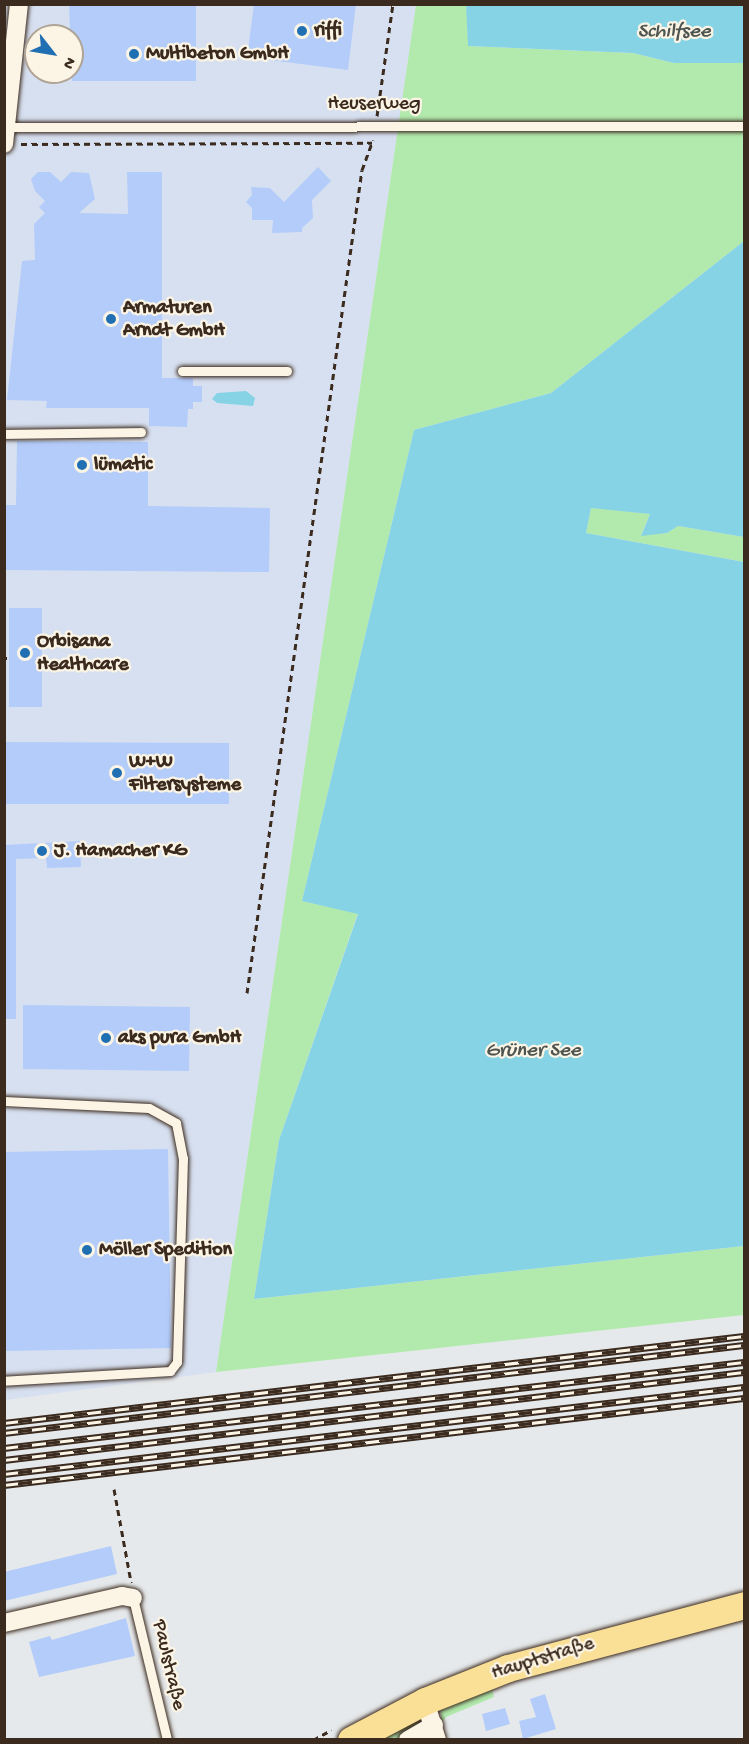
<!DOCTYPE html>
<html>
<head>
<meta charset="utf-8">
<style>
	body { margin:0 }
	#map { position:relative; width:749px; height:1744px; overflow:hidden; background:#e6e9eb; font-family:"Gochi Hand",sans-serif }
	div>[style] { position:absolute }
	.built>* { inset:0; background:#d7e0f0 }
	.green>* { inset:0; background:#b2eaad }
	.water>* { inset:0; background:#86d3e6 }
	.building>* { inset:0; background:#b3ccfa }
	.path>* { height:3px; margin-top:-1.5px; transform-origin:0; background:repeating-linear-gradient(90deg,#3b2a1e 0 6px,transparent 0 10.5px) }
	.roads { filter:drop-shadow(0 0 2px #3b2a1e) drop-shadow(0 0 2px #3b2a1e) }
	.service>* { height:9px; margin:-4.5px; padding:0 4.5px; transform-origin:4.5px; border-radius:4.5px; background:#fcf5e5 }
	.minor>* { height:18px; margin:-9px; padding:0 9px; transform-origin:9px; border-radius:9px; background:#fcf5e5 }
	.primary>* { height:27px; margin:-13.5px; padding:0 13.5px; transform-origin:13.5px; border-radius:13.5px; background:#fadf96 }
	.rail>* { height:7px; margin-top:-3.5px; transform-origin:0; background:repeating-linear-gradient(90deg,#fcf5e5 0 14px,#3b2a1e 0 28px); box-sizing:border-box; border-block:2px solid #3b2a1e }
	.dots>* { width:16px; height:16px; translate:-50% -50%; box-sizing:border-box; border:3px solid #fcf5e5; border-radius:50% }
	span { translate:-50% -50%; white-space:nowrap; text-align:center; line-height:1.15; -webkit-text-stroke:4.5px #fcf5e5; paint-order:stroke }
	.poi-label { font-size:20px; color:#3b2a1e; font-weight:700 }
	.left { translate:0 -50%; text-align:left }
	.street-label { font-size:20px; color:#3b2a1e }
	.water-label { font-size:21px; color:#4e5450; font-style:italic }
	.frame { position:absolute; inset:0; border:6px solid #3b2a1e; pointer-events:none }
	.north { position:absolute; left:24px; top:24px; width:60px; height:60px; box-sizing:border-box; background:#fcf5e5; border:2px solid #afa495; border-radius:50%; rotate:121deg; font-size:16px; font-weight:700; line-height:24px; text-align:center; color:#3b2a1e }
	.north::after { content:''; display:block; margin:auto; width:21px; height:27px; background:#1f6fb2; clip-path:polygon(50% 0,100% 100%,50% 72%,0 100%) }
</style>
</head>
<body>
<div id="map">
	<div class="built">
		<i style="clip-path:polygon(evenodd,4px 5px,416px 5px,216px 1372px,5px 1400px,4px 5px,36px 36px,72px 36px,72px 72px,36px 72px,36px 36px)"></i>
	</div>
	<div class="green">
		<i style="clip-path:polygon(416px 5px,466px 5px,469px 46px,633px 53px,674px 63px,744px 63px,744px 241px,551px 393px,414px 430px,302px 901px,358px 913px,279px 1140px,254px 1299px,744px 1246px,744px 1315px,216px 1372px)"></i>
		<i style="clip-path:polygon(591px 507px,650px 514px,641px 535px,667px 533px,678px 526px,744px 537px,744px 562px,586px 533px)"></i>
		<i style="clip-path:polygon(492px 1687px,494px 1697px,446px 1717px,441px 1724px,441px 1707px)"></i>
		<i style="clip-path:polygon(410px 1721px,424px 1726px,398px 1739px,375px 1740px)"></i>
	</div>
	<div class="water">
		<i style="clip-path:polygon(466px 5px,744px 5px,744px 63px,674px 63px,633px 53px,468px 46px)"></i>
		<i style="clip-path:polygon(744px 241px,744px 537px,678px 526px,667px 533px,641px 536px,650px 514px,591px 508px,586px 533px,744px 562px,744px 1246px,254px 1299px,279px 1140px,358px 914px,302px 901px,414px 430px,551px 393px)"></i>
		<i style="clip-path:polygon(246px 391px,255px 398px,253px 406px,217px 403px,212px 399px,217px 393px)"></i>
	</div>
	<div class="building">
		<i style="clip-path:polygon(69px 4px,196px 4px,196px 81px,72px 81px)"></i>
		<i style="clip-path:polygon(254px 4px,356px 4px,348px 70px,247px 57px)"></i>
		<i style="clip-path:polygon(318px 167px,331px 181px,312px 200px,313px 218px,302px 228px,302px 232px,272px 233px,273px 220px,252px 220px,252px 208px,246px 202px,252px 195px,251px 187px,270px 188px,284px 202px)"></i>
		<i style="clip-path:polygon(38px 172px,50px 172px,61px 182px,71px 172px,89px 173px,95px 199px,79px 213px,128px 214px,127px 172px,162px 172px,162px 378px,193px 378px,193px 386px,202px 386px,202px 402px,193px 402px,193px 409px,188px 409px,187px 427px,149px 426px,149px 408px,46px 408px,47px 401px,7px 400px,22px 261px,35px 260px,34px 224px,45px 213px,39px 207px,45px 201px,35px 191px,31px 179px)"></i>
		<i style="clip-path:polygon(17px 441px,148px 442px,148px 506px,270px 508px,269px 572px,4px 570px,4px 505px,16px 505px)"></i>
		<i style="clip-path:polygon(9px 608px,42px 608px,42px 707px,9px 707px)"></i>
		<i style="clip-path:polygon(4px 742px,229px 743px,229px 804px,4px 804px)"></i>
		<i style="clip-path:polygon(80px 841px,81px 867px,47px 868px,46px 858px,16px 859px,16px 1019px,4px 1019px,4px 845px)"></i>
		<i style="clip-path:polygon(23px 1005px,190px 1007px,189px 1071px,23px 1069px)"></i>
		<i style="clip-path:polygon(168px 1149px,171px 1348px,4px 1351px,4px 1152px)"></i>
		<i style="clip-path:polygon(111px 1546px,117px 1574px,4px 1601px,4px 1572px)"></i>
		<i style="clip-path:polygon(126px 1618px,135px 1656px,39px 1677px,29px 1642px,50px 1636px,52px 1640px)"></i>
		<i style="clip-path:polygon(545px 1694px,556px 1729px,523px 1739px,519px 1721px,536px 1717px,530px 1699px)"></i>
		<i style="clip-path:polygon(505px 1708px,510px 1724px,486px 1731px,482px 1714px)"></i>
	</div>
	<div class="path">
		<i style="left:377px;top:116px;width:113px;rotate:-81.9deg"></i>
		<i style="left:21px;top:144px;width:351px;rotate:-0.2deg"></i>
		<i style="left:4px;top:658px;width:3px"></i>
		<i style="left:247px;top:993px;width:831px;rotate:-82.05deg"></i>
		<i style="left:362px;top:170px;width:32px;rotate:-70deg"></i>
		<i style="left:114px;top:1489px;width:95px;rotate:79.6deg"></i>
		<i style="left:313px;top:1740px;width:21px;rotate:-29deg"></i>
	</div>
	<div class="roads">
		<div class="service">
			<i style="left:6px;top:127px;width:738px;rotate:-0.08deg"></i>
			<i style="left:182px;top:371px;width:105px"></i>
			<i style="left:4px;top:434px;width:137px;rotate:-0.8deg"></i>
			<i style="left:4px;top:1101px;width:145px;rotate:2.8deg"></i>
			<i style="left:149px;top:1108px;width:31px;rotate:29deg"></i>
			<i style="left:176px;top:1123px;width:36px;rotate:79deg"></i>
			<i style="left:183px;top:1158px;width:204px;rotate:91.7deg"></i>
			<i style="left:177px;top:1362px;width:11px;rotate:128deg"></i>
			<i style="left:170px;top:1371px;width:166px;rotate:176.6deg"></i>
			<i style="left:133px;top:1598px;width:146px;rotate:76.5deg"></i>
		</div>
		<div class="minor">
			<i style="left:4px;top:144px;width:141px;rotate:-83.9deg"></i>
			<i style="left:4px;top:1623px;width:121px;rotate:-12.9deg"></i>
			<i style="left:122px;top:1596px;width:11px;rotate:10deg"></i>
			<i style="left:425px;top:1701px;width:41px;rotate:72.9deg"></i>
			<i style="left:408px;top:1740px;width:30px;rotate:-30deg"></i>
		</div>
		<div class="primary">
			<i style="left:351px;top:1740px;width:84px;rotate:-27.8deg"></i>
			<i style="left:425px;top:1701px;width:89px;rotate:-21.7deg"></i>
			<i style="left:508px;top:1668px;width:244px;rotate:-14.9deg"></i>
		</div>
	</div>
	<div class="rail">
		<i style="left:4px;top:1423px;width:745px;rotate:-6.71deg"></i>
		<i style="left:4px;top:1433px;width:745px;rotate:-6.78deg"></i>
		<i style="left:4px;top:1448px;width:745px;rotate:-6.63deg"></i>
		<i style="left:4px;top:1460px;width:745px;rotate:-6.78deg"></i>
		<i style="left:4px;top:1474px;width:745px;rotate:-6.71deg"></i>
		<i style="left:4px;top:1485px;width:745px;rotate:-6.71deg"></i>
	</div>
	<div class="dots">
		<i style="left:302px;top:31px;background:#1f6fb2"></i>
		<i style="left:134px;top:54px;background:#1f6fb2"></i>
		<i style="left:111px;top:319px;background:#1f6fb2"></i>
		<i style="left:82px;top:465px;background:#1f6fb2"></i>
		<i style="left:25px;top:653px;background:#1f6fb2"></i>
		<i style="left:117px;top:773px;background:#1f6fb2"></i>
		<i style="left:42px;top:851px;background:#1f6fb2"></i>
		<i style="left:106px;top:1038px;background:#1f6fb2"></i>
		<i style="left:87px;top:1250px;background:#1f6fb2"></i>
	</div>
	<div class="poi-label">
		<span class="left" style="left:314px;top:31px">riffi</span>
		<span class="left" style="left:146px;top:54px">Multibeton GmbH</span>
		<span class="left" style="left:123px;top:320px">Armaturen<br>Arndt GmbH</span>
		<span class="left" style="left:94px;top:465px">lümatic</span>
		<span class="left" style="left:37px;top:654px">Orbisana<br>Healthcare</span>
		<span class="left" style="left:129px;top:774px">W+W<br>Filtersysteme</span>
		<span class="left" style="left:54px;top:851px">J. Hamacher KG</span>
		<span class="left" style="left:118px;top:1038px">aks pura GmbH</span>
		<span class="left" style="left:99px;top:1250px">Möller Spedition</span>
	</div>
	<div class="street-label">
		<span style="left:374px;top:104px">Heuserweg</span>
		<span style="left:543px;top:1659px;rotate:-17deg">Hauptstraße</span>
		<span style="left:168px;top:1665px;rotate:77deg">Paulstraße</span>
	</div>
	<div class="water-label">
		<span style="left:674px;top:33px">Schilfsee</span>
		<span style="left:533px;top:1052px">Grüner See</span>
	</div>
	<div class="frame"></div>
	<div class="north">N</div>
</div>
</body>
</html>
